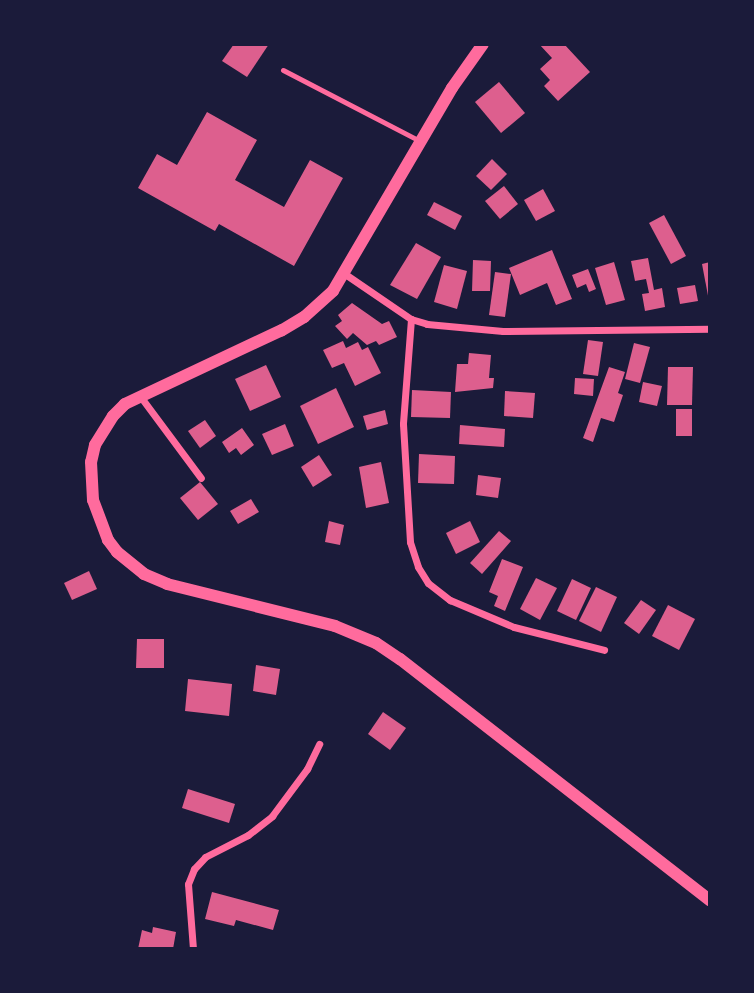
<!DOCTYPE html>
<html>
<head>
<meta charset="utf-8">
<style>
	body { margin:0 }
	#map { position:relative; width:754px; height:993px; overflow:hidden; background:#1b1b3a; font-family:Manrope,sans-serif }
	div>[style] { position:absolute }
	.building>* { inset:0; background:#dd5f8e }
	.service>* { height:5px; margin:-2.5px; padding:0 2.5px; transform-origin:2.5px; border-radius:2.5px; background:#ff6b9d }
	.minor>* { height:7px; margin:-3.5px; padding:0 3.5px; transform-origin:3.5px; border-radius:3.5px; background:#ff6b9d }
	.tertiary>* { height:12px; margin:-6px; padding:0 6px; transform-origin:6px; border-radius:6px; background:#ff6b9d }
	span { translate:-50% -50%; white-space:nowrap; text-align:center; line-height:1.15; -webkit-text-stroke:5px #1b1b3a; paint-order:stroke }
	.frame { position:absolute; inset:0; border:46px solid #1b1b3a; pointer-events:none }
</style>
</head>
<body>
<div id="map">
	<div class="building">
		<i style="clip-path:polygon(234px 44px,269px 44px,247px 77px,222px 61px)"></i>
		<i style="clip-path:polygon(539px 44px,564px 44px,590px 72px,558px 101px,544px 86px,550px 80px,540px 69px,552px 58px)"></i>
		<i style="clip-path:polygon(499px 82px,525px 113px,501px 133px,475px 102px)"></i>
		<i style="clip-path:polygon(207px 112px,257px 140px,235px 180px,284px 207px,310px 160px,343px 178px,294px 266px,219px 224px,215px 231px,138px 188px,157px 154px,177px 165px)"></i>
		<i style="clip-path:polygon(492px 159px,507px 174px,491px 190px,476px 176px)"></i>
		<i style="clip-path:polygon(504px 186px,518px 204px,500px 219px,485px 201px)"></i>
		<i style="clip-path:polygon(543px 189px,555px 211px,536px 221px,524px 200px)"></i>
		<i style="clip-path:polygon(434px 202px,462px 216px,455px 230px,427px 215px)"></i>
		<i style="clip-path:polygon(664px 215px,686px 256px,671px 264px,649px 223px)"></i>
		<i style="clip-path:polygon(416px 243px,441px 257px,417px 299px,390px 285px)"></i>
		<i style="clip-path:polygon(552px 250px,572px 299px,556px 305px,547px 283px,520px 295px,509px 268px)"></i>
		<i style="clip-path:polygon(648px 258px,654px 290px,662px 288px,665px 307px,645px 311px,642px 294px,649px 293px,646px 279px,635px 281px,631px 261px)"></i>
		<i style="clip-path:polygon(473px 260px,491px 261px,490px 291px,472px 291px)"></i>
		<i style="clip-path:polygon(614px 262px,625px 300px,606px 305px,595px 268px)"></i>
		<i style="clip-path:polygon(710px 262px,710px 301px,709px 301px,702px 264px)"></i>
		<i style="clip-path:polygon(444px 265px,467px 271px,457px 309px,434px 302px)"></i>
		<i style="clip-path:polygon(588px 269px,596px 289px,589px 292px,586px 284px,577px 288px,572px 275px)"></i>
		<i style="clip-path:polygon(495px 272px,511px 274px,505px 317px,489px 315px)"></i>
		<i style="clip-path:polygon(695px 285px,698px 301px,680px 304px,677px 288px)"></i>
		<i style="clip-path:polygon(352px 303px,382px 324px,389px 321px,397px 337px,379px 345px,376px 341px,367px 345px,353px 333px,347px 339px,335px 326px,342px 321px,338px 315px)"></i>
		<i style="clip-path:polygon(588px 340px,603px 342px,598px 376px,583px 374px)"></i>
		<i style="clip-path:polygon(343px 341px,346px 348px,358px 342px,362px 350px,368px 347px,381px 373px,355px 386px,344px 363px,332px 368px,323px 350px)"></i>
		<i style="clip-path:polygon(634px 343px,650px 347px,640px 383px,625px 379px)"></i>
		<i style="clip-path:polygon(469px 353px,491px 355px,489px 378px,494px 378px,493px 388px,455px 392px,457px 364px,468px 364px)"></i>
		<i style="clip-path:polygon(266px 365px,281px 397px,250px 411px,235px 379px)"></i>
		<i style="clip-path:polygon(609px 367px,625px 372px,618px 393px,623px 395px,614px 422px,601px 418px,593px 442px,583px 438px)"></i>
		<i style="clip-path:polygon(668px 367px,693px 367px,692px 405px,667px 405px)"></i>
		<i style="clip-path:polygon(575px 378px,594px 379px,593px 396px,574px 394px)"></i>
		<i style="clip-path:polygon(643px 382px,662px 386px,657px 406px,639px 402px)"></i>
		<i style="clip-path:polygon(336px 388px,354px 427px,318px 444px,300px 406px)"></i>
		<i style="clip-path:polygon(412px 390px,451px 392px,450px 418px,411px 417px)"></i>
		<i style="clip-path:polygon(505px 391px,535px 393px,533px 418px,504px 416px)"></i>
		<i style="clip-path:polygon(676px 409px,692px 409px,692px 436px,676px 436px)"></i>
		<i style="clip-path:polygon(385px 410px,388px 424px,367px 430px,363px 416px)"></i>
		<i style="clip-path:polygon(205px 420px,216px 436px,200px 448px,188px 431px)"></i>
		<i style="clip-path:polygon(285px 424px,294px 446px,272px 455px,262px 434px)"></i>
		<i style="clip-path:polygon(460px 425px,505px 429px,504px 447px,459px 444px)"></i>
		<i style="clip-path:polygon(242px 428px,254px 445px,241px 455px,236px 448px,229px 453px,222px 442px)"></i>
		<i style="clip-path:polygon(419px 454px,455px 456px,454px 484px,418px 483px)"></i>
		<i style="clip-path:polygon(319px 455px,332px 475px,313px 487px,301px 467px)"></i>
		<i style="clip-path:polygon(381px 462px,389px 503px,366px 508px,359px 467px)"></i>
		<i style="clip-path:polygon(478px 475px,501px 478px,498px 498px,476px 495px)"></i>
		<i style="clip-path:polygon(200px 482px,218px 504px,198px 520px,180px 498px)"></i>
		<i style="clip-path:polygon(251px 499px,259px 512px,238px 524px,230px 511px)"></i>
		<i style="clip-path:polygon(329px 521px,344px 525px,340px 545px,325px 542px)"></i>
		<i style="clip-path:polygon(470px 521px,480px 542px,456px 554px,446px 533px)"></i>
		<i style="clip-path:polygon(499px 531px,511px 541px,482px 574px,470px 563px)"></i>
		<i style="clip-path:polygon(502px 559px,523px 567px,505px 611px,494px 606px,498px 596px,489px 592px)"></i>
		<i style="clip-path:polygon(89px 571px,97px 589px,72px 600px,64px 583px)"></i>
		<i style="clip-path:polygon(536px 578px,557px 588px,540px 620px,520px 609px)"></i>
		<i style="clip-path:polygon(572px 579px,591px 588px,576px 620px,557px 611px)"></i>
		<i style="clip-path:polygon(596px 587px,617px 597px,601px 632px,579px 621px)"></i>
		<i style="clip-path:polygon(641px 600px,656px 610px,639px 634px,624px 623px)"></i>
		<i style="clip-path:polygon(668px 605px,695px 619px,679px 650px,652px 636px)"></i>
		<i style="clip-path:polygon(137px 639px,164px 639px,164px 668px,136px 668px)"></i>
		<i style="clip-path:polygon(256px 665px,280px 669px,276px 695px,253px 691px)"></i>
		<i style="clip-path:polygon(188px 679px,232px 684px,229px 716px,185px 711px)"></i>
		<i style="clip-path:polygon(383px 712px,406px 728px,390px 750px,368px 734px)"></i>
		<i style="clip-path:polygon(188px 789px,235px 804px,229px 823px,182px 808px)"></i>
		<i style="clip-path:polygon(212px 892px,279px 910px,273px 930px,236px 920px,234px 926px,205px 919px)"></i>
		<i style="clip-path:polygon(153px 927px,176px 932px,173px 949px,138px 949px,142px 930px,152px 933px)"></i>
	</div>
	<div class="service">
		<i style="left:283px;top:70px;width:154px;rotate:27.4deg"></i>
	</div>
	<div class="minor">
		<i style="left:345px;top:274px;width:80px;rotate:34.3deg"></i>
		<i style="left:411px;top:319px;width:17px;rotate:17deg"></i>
		<i style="left:427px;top:324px;width:76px;rotate:5.3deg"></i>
		<i style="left:503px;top:331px;width:207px;rotate:-0.6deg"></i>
		<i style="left:411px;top:319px;width:105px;rotate:94.4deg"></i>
		<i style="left:403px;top:424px;width:118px;rotate:86.6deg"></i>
		<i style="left:410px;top:542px;width:26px;rotate:72deg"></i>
		<i style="left:418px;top:567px;width:19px;rotate:58deg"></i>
		<i style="left:428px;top:583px;width:28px;rotate:38deg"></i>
		<i style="left:450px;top:600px;width:69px;rotate:22.9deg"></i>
		<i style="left:514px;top:627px;width:93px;rotate:14.3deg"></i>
		<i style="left:140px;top:396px;width:102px;rotate:53.4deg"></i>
		<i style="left:193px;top:949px;width:65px;rotate:-94.4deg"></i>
		<i style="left:188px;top:884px;width:16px;rotate:-68deg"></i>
		<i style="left:194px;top:869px;width:16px;rotate:-47deg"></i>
		<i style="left:205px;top:857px;width:48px;rotate:-27.1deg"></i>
		<i style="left:248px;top:835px;width:31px;rotate:-38deg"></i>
		<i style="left:272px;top:816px;width:59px;rotate:-53.3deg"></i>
		<i style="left:307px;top:769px;width:28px;rotate:-64deg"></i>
	</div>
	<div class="tertiary">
		<i style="left:483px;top:44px;width:54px;rotate:125.2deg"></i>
		<i style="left:452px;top:88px;width:235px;rotate:120.4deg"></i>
		<i style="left:333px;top:291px;width:39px;rotate:138deg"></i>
		<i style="left:304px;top:317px;width:26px;rotate:149deg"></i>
		<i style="left:282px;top:330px;width:174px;rotate:154.8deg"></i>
		<i style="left:125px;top:404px;width:17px;rotate:135deg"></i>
		<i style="left:113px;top:416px;width:34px;rotate:122deg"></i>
		<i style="left:95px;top:445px;width:17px;rotate:103deg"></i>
		<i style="left:91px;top:462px;width:38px;rotate:87deg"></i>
		<i style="left:93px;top:500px;width:43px;rotate:69.4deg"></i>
		<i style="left:108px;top:540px;width:15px;rotate:53deg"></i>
		<i style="left:117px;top:552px;width:35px;rotate:39deg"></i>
		<i style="left:144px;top:574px;width:25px;rotate:23deg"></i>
		<i style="left:167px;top:584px;width:173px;rotate:14deg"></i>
		<i style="left:335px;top:626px;width:44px;rotate:22.5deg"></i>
		<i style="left:376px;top:643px;width:29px;rotate:34deg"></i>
		<i style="left:400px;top:659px;width:393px;rotate:37.9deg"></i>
	</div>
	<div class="frame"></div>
</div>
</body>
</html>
